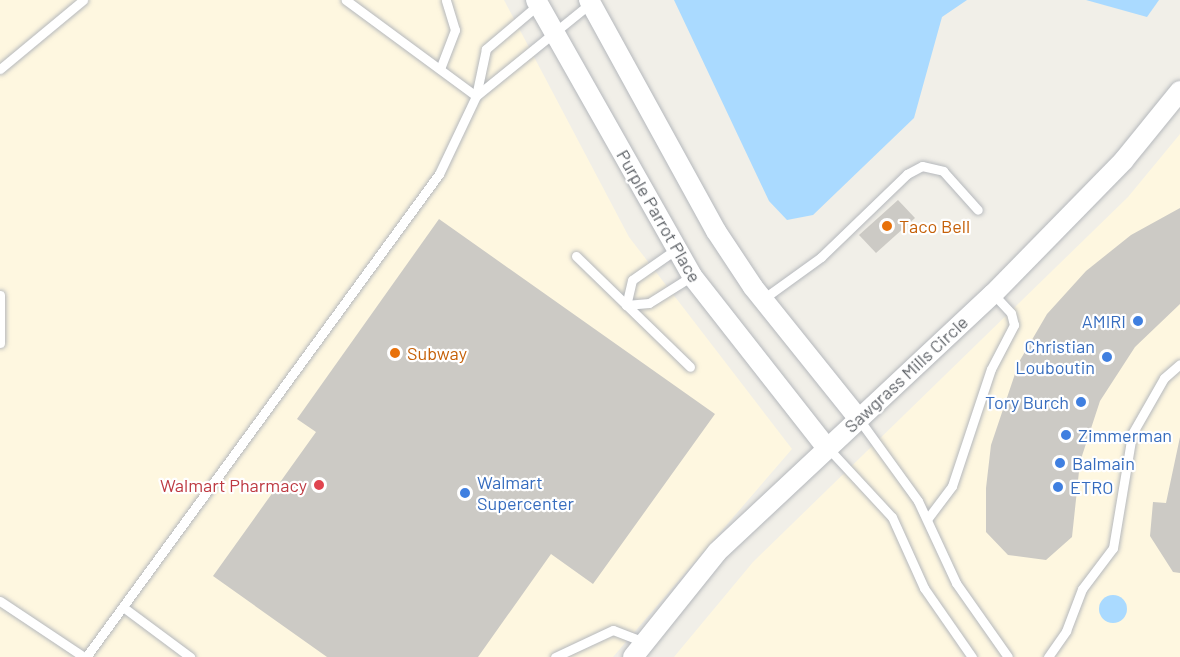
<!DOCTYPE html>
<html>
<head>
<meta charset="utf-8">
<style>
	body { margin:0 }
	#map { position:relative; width:1180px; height:657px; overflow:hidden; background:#f1efe8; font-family:Barlow,sans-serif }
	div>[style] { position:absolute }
	.commercial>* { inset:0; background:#fef7e0 }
	.water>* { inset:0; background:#aadaff }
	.round { border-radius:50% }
	.building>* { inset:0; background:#cccac5 }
	.roads { filter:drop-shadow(0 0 2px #b5b8bc) drop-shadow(0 0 2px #b5b8bc) }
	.service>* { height:9px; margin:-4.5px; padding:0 4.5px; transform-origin:4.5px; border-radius:4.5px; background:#fff }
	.minor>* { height:20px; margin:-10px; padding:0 10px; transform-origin:10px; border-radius:10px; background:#fff }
	.dots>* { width:16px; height:16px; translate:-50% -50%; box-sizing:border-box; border:3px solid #fff; border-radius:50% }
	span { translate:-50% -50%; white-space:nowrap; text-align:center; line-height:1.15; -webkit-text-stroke:4.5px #fff; paint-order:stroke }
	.street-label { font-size:18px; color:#5f6368 }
	.food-label { font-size:18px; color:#c56008 }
	.left { translate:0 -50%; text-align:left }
	.shop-label { font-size:18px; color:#366cbe }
	.right { translate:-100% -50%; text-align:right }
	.health-label { font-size:18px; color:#be3a42 }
</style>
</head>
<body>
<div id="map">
	<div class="commercial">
		<i style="clip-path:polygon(0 0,504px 0,629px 237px,792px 449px,613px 657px,0 657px)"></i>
		<i style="clip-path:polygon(1180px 134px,1180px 657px,674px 657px,753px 562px,1128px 197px)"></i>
	</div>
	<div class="water">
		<i style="clip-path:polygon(674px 0,967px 0,942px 17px,914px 118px,813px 215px,787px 220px,769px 201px)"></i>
		<i style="clip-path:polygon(1086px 0,1159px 0,1147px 17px)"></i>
		<i class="round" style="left:1099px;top:595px;width:28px;height:28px"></i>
	</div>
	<div class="building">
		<i style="clip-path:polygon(898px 200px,915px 218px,876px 253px,859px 235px)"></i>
		<i style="clip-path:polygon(1180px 208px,1180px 304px,1135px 347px,1100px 401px,1080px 462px,1072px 537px,1046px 560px,1008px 555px,986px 532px,986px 488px,991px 445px,1019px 362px,1047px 314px,1086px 271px,1131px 235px)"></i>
		<i style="clip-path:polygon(439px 219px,715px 414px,593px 584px,551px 554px,478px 657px,327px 657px,213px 576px,316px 432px,297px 419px)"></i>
		<i style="clip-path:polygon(1180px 437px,1180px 573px,1173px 572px,1150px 536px,1153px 502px,1166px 503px)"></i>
	</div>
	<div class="roads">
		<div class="service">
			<i style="left:539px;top:4px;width:70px;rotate:139.7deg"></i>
			<i style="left:486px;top:49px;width:48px;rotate:102deg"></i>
			<i style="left:476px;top:96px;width:148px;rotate:-39deg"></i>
			<i style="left:0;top:69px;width:108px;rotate:-39.7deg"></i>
			<i style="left:440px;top:69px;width:42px;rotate:-69deg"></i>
			<i style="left:455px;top:30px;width:31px;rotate:-107deg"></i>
			<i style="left:675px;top:250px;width:52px;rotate:145.1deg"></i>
			<i style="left:632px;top:280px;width:26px;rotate:103deg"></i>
			<i style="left:626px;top:305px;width:23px;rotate:-5deg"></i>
			<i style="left:649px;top:303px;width:51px;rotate:-32.1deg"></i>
			<i style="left:576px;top:256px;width:159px;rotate:44.2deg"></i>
			<i style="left:0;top:295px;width:48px;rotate:90deg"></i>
			<i style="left:763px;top:299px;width:72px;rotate:-35.9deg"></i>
			<i style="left:821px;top:257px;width:120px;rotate:-44deg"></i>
			<i style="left:907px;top:174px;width:17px;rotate:-28deg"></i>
			<i style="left:922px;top:166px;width:22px;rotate:13deg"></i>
			<i style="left:943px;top:171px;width:52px;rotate:48.1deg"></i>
			<i style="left:858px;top:418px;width:102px;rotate:54.1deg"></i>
			<i style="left:918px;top:501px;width:90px;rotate:65.1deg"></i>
			<i style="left:956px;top:583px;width:90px;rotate:54.9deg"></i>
			<i style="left:828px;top:448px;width:94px;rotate:47.2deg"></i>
			<i style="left:892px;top:517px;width:78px;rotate:65.7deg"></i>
			<i style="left:924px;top:588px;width:84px;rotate:55.2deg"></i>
			<i style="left:928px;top:518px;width:40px;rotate:-53deg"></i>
			<i style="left:952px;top:486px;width:123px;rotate:-71.6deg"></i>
			<i style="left:991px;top:369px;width:50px;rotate:-62.4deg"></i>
			<i style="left:1014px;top:325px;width:12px;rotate:-104deg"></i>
			<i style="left:1011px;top:313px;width:26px;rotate:-133deg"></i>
			<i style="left:0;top:601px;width:101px;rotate:33.7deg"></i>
			<i style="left:123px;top:607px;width:84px;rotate:36.7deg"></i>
			<i style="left:86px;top:657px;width:598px;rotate:-53.84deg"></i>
			<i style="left:439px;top:174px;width:86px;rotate:-64.6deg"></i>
			<i style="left:476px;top:96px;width:162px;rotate:-143.6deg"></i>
			<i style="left:555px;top:657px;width:64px;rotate:-25deg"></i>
			<i style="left:613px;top:630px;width:34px;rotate:21deg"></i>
			<i style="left:1048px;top:657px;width:32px;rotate:-55deg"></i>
			<i style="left:1066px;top:631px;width:45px;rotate:-69.1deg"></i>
			<i style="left:1082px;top:589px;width:51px;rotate:-52.9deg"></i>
			<i style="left:1113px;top:548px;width:116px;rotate:-80.5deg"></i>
			<i style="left:1132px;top:434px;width:64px;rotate:-60.3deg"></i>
			<i style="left:1164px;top:378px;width:21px;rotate:-41deg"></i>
		</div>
		<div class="minor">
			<i style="left:536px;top:0;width:317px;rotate:60.5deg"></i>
			<i style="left:692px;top:276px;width:217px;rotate:51.9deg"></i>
			<i style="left:589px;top:0;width:264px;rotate:61.2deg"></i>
			<i style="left:716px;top:231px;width:67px;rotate:56.5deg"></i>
			<i style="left:753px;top:287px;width:168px;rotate:51.3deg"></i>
			<i style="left:633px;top:657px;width:134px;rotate:-51.3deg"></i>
			<i style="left:717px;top:552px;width:378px;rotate:-43.1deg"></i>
			<i style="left:993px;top:294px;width:187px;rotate:-45.6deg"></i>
			<i style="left:1124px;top:160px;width:89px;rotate:-50.9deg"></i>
		</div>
	</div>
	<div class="dots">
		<i style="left:887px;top:226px;background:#e8710a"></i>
		<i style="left:1138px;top:321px;background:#3f7fe0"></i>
		<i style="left:395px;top:353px;background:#e8710a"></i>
		<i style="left:1107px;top:357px;background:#3f7fe0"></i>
		<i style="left:1081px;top:402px;background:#3f7fe0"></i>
		<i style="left:1066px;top:435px;background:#3f7fe0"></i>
		<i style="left:1060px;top:463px;background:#3f7fe0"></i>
		<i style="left:319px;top:485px;background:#e0444e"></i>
		<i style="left:1058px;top:487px;background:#3f7fe0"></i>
		<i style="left:465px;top:493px;background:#3f7fe0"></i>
	</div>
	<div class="street-label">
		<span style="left:659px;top:216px;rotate:60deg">Purple Parrot Place</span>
		<span style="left:906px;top:374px;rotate:-43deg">Sawgrass Mills Circle</span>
	</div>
	<div class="food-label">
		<span class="left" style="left:899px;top:226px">Taco Bell</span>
		<span class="left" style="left:407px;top:353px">Subway</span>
	</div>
	<div class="shop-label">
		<span class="right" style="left:1126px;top:321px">AMIRI</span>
		<span class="right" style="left:1095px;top:357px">Christian<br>Louboutin</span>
		<span class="right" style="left:1069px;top:402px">Tory Burch</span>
		<span class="left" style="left:1078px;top:435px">Zimmerman</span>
		<span class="left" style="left:1072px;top:463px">Balmain</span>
		<span class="left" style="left:477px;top:493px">Walmart<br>Supercenter</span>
		<span class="left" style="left:1070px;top:487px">ETRO</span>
	</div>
	<div class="health-label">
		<span class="right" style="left:307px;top:485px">Walmart Pharmacy</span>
	</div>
</div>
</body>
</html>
